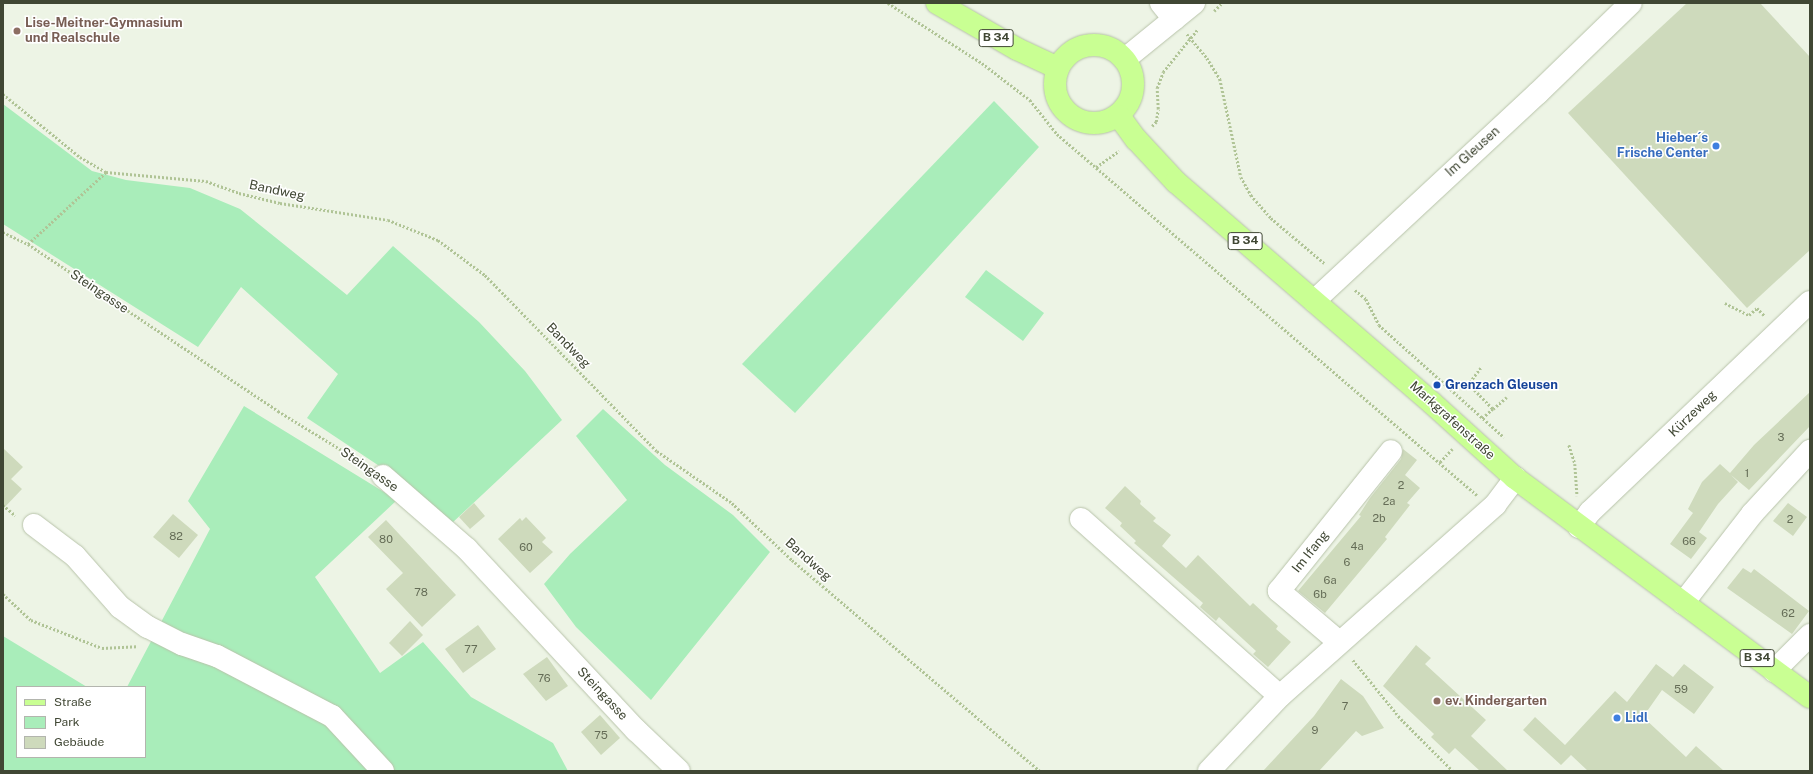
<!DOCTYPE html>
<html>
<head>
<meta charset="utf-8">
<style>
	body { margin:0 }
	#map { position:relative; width:1813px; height:774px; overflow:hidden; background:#edf4e5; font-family:"Public Sans",sans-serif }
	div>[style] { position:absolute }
	.green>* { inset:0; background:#a9edba }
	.building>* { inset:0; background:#cedabc }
	.path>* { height:2.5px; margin-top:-1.25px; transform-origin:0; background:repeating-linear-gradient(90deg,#b0c496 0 2px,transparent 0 4px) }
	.roads { filter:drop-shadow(0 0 1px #b8c3aa) drop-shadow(0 0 1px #b8c3aa) }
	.minor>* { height:22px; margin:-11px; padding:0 11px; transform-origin:11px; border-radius:11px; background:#fff }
	.major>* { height:22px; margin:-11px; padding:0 11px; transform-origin:11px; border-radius:11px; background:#c9ff93 }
	.major>.ring { margin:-11px; padding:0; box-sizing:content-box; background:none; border:22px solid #c9ff93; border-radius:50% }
	.dots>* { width:11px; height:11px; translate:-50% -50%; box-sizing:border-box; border:2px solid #fff; border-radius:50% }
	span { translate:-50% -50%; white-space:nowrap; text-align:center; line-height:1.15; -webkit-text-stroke:3px #fff; paint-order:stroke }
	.number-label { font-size:11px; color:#646c56 }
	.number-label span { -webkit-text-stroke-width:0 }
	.shield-label span { padding:1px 3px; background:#fff; border:1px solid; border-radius:3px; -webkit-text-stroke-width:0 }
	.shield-label { font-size:12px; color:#404734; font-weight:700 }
	.education-label { font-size:13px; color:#785e54; font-weight:700 }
	.left { translate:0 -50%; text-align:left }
	.shop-label { font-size:13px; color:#366cbe; font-weight:700 }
	.right { translate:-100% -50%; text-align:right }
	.street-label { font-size:13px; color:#404734 }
	.transit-label { font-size:13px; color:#164399; font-weight:700 }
	.frame { position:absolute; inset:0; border:4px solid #404734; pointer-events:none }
	.legend { position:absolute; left:16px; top:686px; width:130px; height:72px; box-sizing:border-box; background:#fff; border:1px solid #b3b5ae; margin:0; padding:5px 7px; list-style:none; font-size:12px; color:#404734 }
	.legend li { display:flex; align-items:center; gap:8px; height:20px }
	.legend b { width:20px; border:1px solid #b3b5ae }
</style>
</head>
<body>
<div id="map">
	<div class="green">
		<i style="clip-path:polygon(994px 101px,1039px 147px,795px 413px,742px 364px)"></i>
		<i style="clip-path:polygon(3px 104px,92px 171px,126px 180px,190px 188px,240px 209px,347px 295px,393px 246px,479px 322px,525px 371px,562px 420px,451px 524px,411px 487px,307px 418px,338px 374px,241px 287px,198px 347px,3px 224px)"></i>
		<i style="clip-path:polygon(986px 270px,1044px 313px,1023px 341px,965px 297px)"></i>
		<i style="clip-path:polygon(244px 406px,397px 500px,315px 577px,380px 673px,423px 642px,471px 697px,553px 743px,568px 771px,3px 771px,3px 636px,87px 687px,17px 687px,17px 757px,145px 757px,145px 687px,127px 687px,210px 529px,188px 501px)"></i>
		<i style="clip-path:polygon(603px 409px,665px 465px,733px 515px,770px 552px,651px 700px,576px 627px,544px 584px,570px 554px,627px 500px,576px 436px)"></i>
	</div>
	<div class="building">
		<i style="clip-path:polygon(1687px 3px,1760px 3px,1810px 57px,1810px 250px,1747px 308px,1568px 113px)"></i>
		<i style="clip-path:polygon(1810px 392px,1810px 426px,1749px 490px,1731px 475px,1738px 482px,1718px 504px,1699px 532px,1707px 538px,1691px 559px,1670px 544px,1693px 513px,1688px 509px,1702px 482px,1720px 464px,1730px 473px,1754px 445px)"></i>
		<i style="clip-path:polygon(3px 448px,23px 467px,11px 479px,22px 489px,3px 509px)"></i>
		<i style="clip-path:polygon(1403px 449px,1417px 460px,1405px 475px,1420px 488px,1407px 503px,1410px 505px,1385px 537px,1387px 539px,1325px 613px,1298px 591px,1361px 516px,1359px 515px,1370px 498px,1401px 459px)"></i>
		<i style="clip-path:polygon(1125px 486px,1141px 501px,1140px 504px,1156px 518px,1153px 521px,1171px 535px,1162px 546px,1186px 568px,1198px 555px,1250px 606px,1253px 603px,1278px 626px,1276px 629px,1291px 642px,1268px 667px,1253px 654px,1256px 651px,1219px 617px,1216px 621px,1200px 607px,1203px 603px,1134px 543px,1136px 541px,1120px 526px,1122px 523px,1105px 508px)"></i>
		<i style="clip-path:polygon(474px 503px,485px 516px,470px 529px,459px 517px)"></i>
		<i style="clip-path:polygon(1788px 503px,1807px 517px,1793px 536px,1773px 521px)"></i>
		<i style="clip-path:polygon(173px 514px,198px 535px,179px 558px,153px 537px)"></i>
		<i style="clip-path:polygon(526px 517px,546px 538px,542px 542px,553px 552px,530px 573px,498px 539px,520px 518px,522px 521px)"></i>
		<i style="clip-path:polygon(386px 520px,456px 595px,422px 627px,386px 589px,403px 573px,368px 537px)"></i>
		<i style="clip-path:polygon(1743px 568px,1751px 573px,1754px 569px,1809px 611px,1792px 634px,1727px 588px)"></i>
		<i style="clip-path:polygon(410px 621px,423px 635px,402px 656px,389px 643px)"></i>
		<i style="clip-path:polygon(478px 625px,496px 649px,463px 673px,445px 649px)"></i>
		<i style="clip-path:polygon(1416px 645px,1431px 658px,1425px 664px,1486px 720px,1471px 736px,1508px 771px,1480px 771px,1455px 748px,1449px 754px,1431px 737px,1434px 734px,1383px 686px)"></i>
		<i style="clip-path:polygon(547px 657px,568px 686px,546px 701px,523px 674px)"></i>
		<i style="clip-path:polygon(1656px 664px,1673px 677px,1684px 664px,1714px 687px,1694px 714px,1662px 690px,1643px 717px,1686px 757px,1696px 746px,1724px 771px,1588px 771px,1571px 755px,1561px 765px,1523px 730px,1535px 717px,1565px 745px,1615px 691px,1627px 702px)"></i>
		<i style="clip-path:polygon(1341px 679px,1363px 696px,1384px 728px,1362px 736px,1356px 731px,1319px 771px,1263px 771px,1314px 716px)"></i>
		<i style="clip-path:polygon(600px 715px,620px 738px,601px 755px,581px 732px)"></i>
	</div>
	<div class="path">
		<i style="left:888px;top:3px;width:112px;rotate:32.6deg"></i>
		<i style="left:982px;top:63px;width:61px;rotate:37.6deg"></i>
		<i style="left:1030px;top:100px;width:43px;rotate:51.5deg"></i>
		<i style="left:1057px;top:134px;width:554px;rotate:40.68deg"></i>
		<i style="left:1214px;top:11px;width:11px;rotate:-45deg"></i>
		<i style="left:1187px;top:34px;width:31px;rotate:50deg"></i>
		<i style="left:1207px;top:58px;width:25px;rotate:58deg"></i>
		<i style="left:1220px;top:79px;width:100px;rotate:77.9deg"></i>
		<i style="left:1241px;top:177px;width:21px;rotate:61deg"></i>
		<i style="left:1251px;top:195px;width:30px;rotate:49deg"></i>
		<i style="left:1271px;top:218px;width:70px;rotate:40.3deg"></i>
		<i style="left:3px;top:94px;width:99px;rotate:39.3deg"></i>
		<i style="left:80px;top:157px;width:30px;rotate:30deg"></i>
		<i style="left:106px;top:172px;width:100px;rotate:5.1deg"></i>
		<i style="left:206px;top:181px;width:35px;rotate:20deg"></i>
		<i style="left:239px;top:193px;width:42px;rotate:13.7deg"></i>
		<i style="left:280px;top:203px;width:109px;rotate:8.9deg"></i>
		<i style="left:388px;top:220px;width:54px;rotate:21.8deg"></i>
		<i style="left:438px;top:240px;width:59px;rotate:36.7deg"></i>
		<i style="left:485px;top:275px;width:246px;rotate:45.7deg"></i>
		<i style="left:657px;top:451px;width:91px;rotate:34.7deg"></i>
		<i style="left:732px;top:503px;width:83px;rotate:43.5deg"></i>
		<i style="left:792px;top:560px;width:326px;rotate:40.4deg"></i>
		<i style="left:1152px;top:126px;width:6px;rotate:-45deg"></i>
		<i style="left:1156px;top:122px;width:13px;rotate:-81deg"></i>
		<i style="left:1158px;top:109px;width:21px;rotate:-93deg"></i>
		<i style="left:1157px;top:88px;width:17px;rotate:-69deg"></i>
		<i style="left:1163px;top:72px;width:54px;rotate:-51deg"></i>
		<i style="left:1096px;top:167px;width:28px;rotate:-35deg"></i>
		<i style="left:3px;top:232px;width:28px;rotate:26deg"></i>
		<i style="left:28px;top:244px;width:301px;rotate:33.7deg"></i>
		<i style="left:278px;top:411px;width:103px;rotate:31.5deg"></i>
		<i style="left:28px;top:244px;width:106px;rotate:-42.7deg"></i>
		<i style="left:1355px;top:290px;width:14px;rotate:39deg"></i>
		<i style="left:1366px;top:299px;width:29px;rotate:63deg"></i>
		<i style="left:1379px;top:325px;width:168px;rotate:41.9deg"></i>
		<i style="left:1725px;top:303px;width:27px;rotate:27deg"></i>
		<i style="left:1749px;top:315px;width:11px;rotate:-41deg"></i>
		<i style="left:1757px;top:308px;width:11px;rotate:45deg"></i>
		<i style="left:1481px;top:368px;width:20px;rotate:127deg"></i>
		<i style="left:1469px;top:384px;width:35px;rotate:46deg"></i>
		<i style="left:1493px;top:409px;width:15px;rotate:138deg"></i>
		<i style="left:1493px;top:409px;width:18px;rotate:-41deg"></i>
		<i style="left:1569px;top:445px;width:20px;rotate:72deg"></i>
		<i style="left:1575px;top:464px;width:32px;rotate:86deg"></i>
		<i style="left:1440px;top:462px;width:18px;rotate:-47deg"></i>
		<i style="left:3px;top:505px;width:16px;rotate:40deg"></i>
		<i style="left:3px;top:594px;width:38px;rotate:43deg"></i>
		<i style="left:31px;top:620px;width:76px;rotate:21.5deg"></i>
		<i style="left:102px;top:648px;width:35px;rotate:-3deg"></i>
		<i style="left:1353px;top:660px;width:76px;rotate:50.9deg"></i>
		<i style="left:1401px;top:719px;width:74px;rotate:45deg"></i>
	</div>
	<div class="roads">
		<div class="minor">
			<i style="left:1161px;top:3px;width:21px;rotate:51deg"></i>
			<i style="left:1125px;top:59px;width:89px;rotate:-39.1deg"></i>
			<i style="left:1314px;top:301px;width:306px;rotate:-42.9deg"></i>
			<i style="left:1538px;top:93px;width:129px;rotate:-44.1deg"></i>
			<i style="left:383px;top:476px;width:111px;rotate:41deg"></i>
			<i style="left:467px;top:549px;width:248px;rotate:47deg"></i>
			<i style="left:636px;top:730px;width:59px;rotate:43.6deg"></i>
			<i style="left:1081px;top:519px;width:266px;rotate:41.7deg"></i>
			<i style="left:34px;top:525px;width:51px;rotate:37.1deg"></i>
			<i style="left:75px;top:556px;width:68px;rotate:48.6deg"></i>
			<i style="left:120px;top:607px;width:34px;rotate:36deg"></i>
			<i style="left:148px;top:627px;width:38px;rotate:27deg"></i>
			<i style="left:182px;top:644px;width:37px;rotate:19deg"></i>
			<i style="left:217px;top:656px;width:130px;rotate:27.6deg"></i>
			<i style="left:332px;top:716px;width:75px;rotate:47.2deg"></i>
			<i style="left:1579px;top:527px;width:19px;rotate:-54deg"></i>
			<i style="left:1590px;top:512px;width:304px;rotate:-43.7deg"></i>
			<i style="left:1683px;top:603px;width:113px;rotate:-52.2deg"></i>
			<i style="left:1752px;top:514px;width:86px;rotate:-47.4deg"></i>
			<i style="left:1339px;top:642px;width:79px;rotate:-139.6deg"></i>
			<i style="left:1279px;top:591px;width:179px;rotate:-51.3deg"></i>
			<i style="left:1774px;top:671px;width:51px;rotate:-45deg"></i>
			<i style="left:1209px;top:771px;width:103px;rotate:-46.6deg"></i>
			<i style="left:1280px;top:696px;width:288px;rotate:-41.6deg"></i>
			<i style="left:1495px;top:505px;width:34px;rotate:-53deg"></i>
		</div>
		<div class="major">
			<i style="left:937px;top:3px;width:92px;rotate:29.9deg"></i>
			<i style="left:1017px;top:49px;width:45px;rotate:24.9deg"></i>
			<i class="ring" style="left:1055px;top:45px;width:56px;height:56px"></i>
			<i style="left:1119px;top:116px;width:29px;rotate:54deg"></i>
			<i style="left:1136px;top:139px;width:59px;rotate:47.1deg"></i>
			<i style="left:1176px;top:182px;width:338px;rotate:40.8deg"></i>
			<i style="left:1432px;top:403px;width:112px;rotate:42.1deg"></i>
			<i style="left:1515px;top:478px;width:367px;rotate:36.6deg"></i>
		</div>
	</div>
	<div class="dots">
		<i style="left:17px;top:31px;background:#8d6e63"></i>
		<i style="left:1716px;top:146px;background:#3f7fe0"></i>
		<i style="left:1437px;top:385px;background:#1a4fb4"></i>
		<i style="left:1437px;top:701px;background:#8d6e63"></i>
		<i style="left:1617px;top:718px;background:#3f7fe0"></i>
	</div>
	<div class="number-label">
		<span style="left:1781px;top:437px">3</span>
		<span style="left:1747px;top:473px">1</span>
		<span style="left:1401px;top:485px">2</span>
		<span style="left:1389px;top:501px">2a</span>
		<span style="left:1379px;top:518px">2b</span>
		<span style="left:1790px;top:519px">2</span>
		<span style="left:176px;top:536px">82</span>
		<span style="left:386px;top:539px">80</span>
		<span style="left:1689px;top:541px">66</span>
		<span style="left:1357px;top:546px">4a</span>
		<span style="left:526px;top:547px">60</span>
		<span style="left:1347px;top:562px">6</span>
		<span style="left:1330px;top:580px">6a</span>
		<span style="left:421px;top:592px">78</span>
		<span style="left:1320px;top:594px">6b</span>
		<span style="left:1788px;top:613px">62</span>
		<span style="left:471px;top:649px">77</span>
		<span style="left:544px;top:678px">76</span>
		<span style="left:1681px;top:689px">59</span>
		<span style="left:1345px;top:706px">7</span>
		<span style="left:1315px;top:730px">9</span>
		<span style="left:601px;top:735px">75</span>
	</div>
	<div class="shield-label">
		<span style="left:996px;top:38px">B 34</span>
		<span style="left:1245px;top:241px">B 34</span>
		<span style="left:1757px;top:658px">B 34</span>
	</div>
	<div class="education-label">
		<span class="left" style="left:25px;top:31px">Lise-Meitner-Gymnasium<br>und Realschule</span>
		<span class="left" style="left:1445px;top:701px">ev. Kindergarten</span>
	</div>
	<div class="shop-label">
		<span class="right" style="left:1708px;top:146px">Hieber´s<br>Frische Center</span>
		<span class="left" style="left:1625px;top:718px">Lidl</span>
	</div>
	<div class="street-label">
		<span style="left:1473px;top:152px;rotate:-42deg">Im Gleusen</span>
		<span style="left:277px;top:191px;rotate:12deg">Bandweg</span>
		<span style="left:99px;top:292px;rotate:34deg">Steingasse</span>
		<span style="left:568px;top:346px;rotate:46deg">Bandweg</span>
		<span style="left:1693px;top:414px;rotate:-44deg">Kürzeweg</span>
		<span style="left:1452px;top:421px;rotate:42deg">Markgrafenstraße</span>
		<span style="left:369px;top:470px;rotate:35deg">Steingasse</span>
		<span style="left:1311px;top:552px;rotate:-51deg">Im Ifang</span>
		<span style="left:808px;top:560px;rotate:42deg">Bandweg</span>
		<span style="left:602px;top:694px;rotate:47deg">Steingasse</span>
	</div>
	<div class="transit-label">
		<span class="left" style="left:1445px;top:385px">Grenzach Gleusen</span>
	</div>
	<div class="frame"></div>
	<ul class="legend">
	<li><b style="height:5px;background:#c9ff93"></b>Straße</li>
	<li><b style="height:11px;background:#a9edba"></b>Park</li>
	<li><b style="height:11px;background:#cedabc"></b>Gebäude</li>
	</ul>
</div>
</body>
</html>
